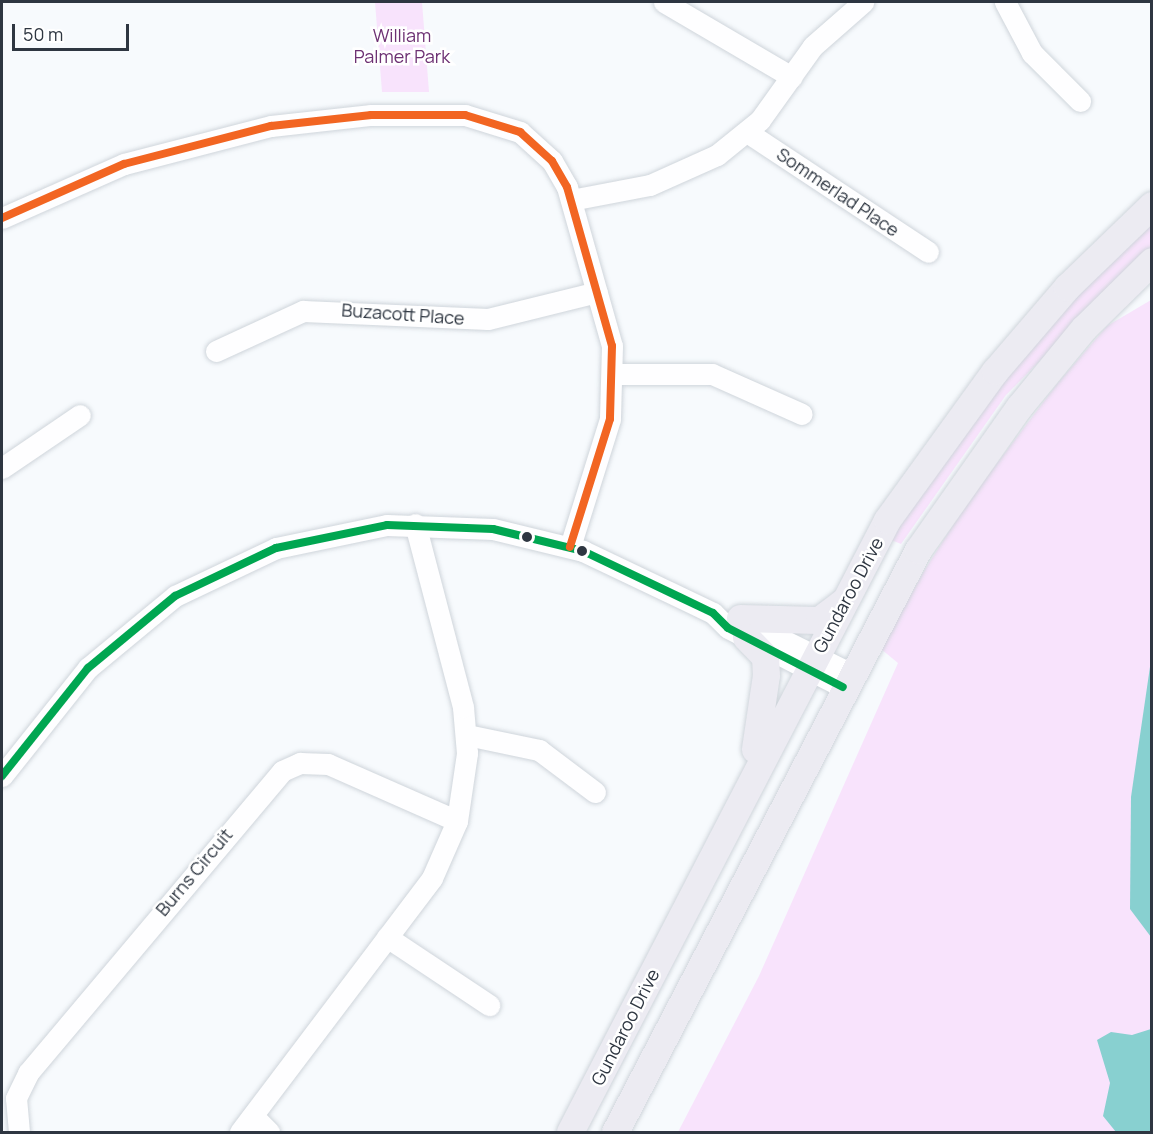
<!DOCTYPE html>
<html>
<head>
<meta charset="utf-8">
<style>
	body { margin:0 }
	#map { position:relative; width:1153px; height:1134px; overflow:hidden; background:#f7fafd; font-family:Manrope,sans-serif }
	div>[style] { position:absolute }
	.green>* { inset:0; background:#f8e3fc }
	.water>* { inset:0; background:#88d0d0 }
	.roads { filter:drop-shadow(0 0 2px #cfd5db) drop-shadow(0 0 2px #cfd5db) }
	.minor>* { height:21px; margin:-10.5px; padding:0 10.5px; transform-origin:10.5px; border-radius:10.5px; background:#fefeff }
	.major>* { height:27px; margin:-13.5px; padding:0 13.5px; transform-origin:13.5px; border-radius:13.5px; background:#ecebf2 }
	.bus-1>* { height:8px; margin:-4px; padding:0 4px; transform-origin:4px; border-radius:4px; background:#00a651 }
	.bus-2>* { height:8px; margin:-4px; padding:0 4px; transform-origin:4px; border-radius:4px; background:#f26522 }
	.dots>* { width:16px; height:16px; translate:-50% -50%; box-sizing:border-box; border:3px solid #fff; border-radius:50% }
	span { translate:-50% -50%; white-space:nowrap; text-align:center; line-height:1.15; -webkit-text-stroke:5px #fff; paint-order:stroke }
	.park-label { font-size:18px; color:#6d3173 }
	.street-label { font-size:18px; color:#2e3641 }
	.frame { position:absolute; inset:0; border:3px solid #2e3641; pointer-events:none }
	.scale { position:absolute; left:12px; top:24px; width:117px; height:27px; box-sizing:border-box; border:3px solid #2e3641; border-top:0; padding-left:8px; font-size:18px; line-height:21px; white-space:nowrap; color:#2e3641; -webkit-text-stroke:4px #fff; paint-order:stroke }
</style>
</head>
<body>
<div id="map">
	<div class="green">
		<i style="clip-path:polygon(375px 2px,422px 2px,429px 92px,382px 92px)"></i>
		<i style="clip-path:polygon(1151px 217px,1151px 249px,1006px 395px,901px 544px,889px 539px,1029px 345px)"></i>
		<i style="clip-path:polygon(1151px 300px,1151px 1132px,678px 1132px,759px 976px,898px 663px,881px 649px,924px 571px,967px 503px,1057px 384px,1107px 326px)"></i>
	</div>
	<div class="water">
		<i style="clip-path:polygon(1151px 660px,1152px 937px,1151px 937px,1130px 909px,1131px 797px)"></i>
		<i style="clip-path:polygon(1151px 1029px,1151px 1132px,1116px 1132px,1103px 1116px,1110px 1083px,1097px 1040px,1111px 1032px,1132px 1035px)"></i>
	</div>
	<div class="roads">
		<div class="minor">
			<i style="left:664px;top:2px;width:148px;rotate:30.4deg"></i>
			<i style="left:1005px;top:2px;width:58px;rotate:62.1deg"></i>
			<i style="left:1032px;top:53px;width:68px;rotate:45deg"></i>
			<i style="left:747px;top:132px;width:217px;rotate:33.5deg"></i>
			<i style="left:571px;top:200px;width:80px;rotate:-10.8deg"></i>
			<i style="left:650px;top:185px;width:73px;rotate:-24.1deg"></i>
			<i style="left:717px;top:155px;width:55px;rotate:-39.1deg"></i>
			<i style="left:760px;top:120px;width:91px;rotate:-54.4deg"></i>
			<i style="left:813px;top:46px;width:67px;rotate:-41.3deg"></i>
			<i style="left:2px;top:218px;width:133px;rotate:-23.9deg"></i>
			<i style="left:124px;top:164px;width:152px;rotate:-14.5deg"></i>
			<i style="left:271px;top:126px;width:101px;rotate:-6.3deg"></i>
			<i style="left:371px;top:115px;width:94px"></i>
			<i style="left:465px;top:115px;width:58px;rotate:17.2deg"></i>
			<i style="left:520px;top:132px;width:43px;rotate:42.2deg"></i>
			<i style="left:552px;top:161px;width:30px;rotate:60deg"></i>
			<i style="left:567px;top:187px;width:165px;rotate:74.2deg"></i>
			<i style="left:612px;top:346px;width:73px;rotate:91.6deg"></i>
			<i style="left:610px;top:419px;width:134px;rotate:107.4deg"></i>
			<i style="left:216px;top:351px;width:96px;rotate:-24.7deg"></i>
			<i style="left:303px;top:311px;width:185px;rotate:2.5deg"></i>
			<i style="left:488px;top:319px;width:112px;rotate:-13.9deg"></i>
			<i style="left:615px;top:374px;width:97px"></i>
			<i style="left:712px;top:374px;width:98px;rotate:24deg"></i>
			<i style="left:2px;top:468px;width:94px;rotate:-34.2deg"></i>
			<i style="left:743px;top:620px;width:119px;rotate:26.4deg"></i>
			<i style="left:467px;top:735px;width:74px;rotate:11.8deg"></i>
			<i style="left:539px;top:750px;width:70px;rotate:36.9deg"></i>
			<i style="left:2px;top:776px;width:138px;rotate:-51.5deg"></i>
			<i style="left:88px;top:668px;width:113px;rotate:-39.6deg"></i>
			<i style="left:175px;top:596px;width:112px;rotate:-25.4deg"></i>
			<i style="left:276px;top:548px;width:113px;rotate:-11.7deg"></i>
			<i style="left:387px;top:525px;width:106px;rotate:2.2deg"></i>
			<i style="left:493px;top:529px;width:93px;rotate:13.7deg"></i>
			<i style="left:583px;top:551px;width:144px;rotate:25.5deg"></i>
			<i style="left:713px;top:613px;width:21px;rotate:45deg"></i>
			<i style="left:728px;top:628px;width:129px;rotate:27.2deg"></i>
			<i style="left:387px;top:937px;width:123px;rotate:33.7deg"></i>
			<i style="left:253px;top:1116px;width:23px;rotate:45deg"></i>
			<i style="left:19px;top:1132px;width:34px;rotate:-95deg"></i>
			<i style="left:16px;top:1098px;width:28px;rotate:-64deg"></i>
			<i style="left:28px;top:1073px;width:395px;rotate:-49.9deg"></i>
			<i style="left:282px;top:771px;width:20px;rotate:-24deg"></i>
			<i style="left:300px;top:763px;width:28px;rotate:2deg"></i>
			<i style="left:328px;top:764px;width:141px;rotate:23.8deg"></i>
			<i style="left:240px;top:1132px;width:318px;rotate:-52.9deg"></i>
			<i style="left:432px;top:878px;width:62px;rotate:-66.3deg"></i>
			<i style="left:457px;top:821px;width:69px;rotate:-81.6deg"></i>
			<i style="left:467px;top:753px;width:46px;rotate:-95deg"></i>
			<i style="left:463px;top:707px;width:189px;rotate:-104.7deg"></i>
		</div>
		<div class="major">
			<i style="left:740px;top:618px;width:79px;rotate:1.5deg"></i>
			<i style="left:819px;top:620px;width:31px;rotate:-37deg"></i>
			<i style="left:746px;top:637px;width:28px;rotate:46deg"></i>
			<i style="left:765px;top:657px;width:18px;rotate:87deg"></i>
			<i style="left:766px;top:675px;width:75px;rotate:98.5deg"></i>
			<i style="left:570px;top:1132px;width:689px;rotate:-62.62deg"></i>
			<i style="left:887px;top:520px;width:184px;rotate:-54.1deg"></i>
			<i style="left:995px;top:371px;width:111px;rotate:-49.4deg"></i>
			<i style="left:1067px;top:287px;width:118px;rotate:-44deg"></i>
			<i style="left:615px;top:1132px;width:656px;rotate:-62.5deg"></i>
			<i style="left:918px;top:550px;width:175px;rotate:-54.8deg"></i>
			<i style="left:1019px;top:407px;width:102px;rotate:-50.6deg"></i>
			<i style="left:1084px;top:328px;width:95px;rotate:-44.6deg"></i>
		</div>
	</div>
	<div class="bus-1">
		<i style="left:2px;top:776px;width:138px;rotate:-51.5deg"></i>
		<i style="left:88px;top:668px;width:113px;rotate:-39.6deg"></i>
		<i style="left:175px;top:596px;width:112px;rotate:-25.4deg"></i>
		<i style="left:276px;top:548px;width:113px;rotate:-11.7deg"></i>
		<i style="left:387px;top:525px;width:106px;rotate:2.2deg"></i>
		<i style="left:493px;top:529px;width:93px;rotate:13.7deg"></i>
		<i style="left:583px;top:551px;width:144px;rotate:25.5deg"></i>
		<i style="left:713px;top:613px;width:21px;rotate:45deg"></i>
		<i style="left:728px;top:628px;width:129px;rotate:27.2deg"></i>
	</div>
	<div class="bus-2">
		<i style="left:2px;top:218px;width:133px;rotate:-23.9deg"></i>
		<i style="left:124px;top:164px;width:152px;rotate:-14.5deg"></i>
		<i style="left:271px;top:126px;width:101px;rotate:-6.3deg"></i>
		<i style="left:371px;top:115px;width:94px"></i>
		<i style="left:465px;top:115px;width:58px;rotate:17.2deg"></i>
		<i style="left:520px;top:132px;width:43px;rotate:42.2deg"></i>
		<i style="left:552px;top:161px;width:30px;rotate:60deg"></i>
		<i style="left:567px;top:187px;width:165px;rotate:74.2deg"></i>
		<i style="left:612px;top:346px;width:73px;rotate:91.6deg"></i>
		<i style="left:610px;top:419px;width:134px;rotate:107.4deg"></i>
	</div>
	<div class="dots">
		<i style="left:527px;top:537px;background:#2e3641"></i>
		<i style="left:582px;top:551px;background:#2e3641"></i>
	</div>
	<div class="park-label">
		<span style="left:402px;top:46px">William<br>Palmer Park</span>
	</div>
	<div class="street-label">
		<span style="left:838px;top:192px;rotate:34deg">Sommerlad Place</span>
		<span style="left:403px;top:314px;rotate:4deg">Buzacott Place</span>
		<span style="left:848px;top:595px;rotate:-62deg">Gundaroo Drive</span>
		<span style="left:194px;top:872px;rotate:-50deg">Burns Circuit</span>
		<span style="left:625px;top:1027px;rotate:-63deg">Gundaroo Drive</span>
	</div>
	<div class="frame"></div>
	<div class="scale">50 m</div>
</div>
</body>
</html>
